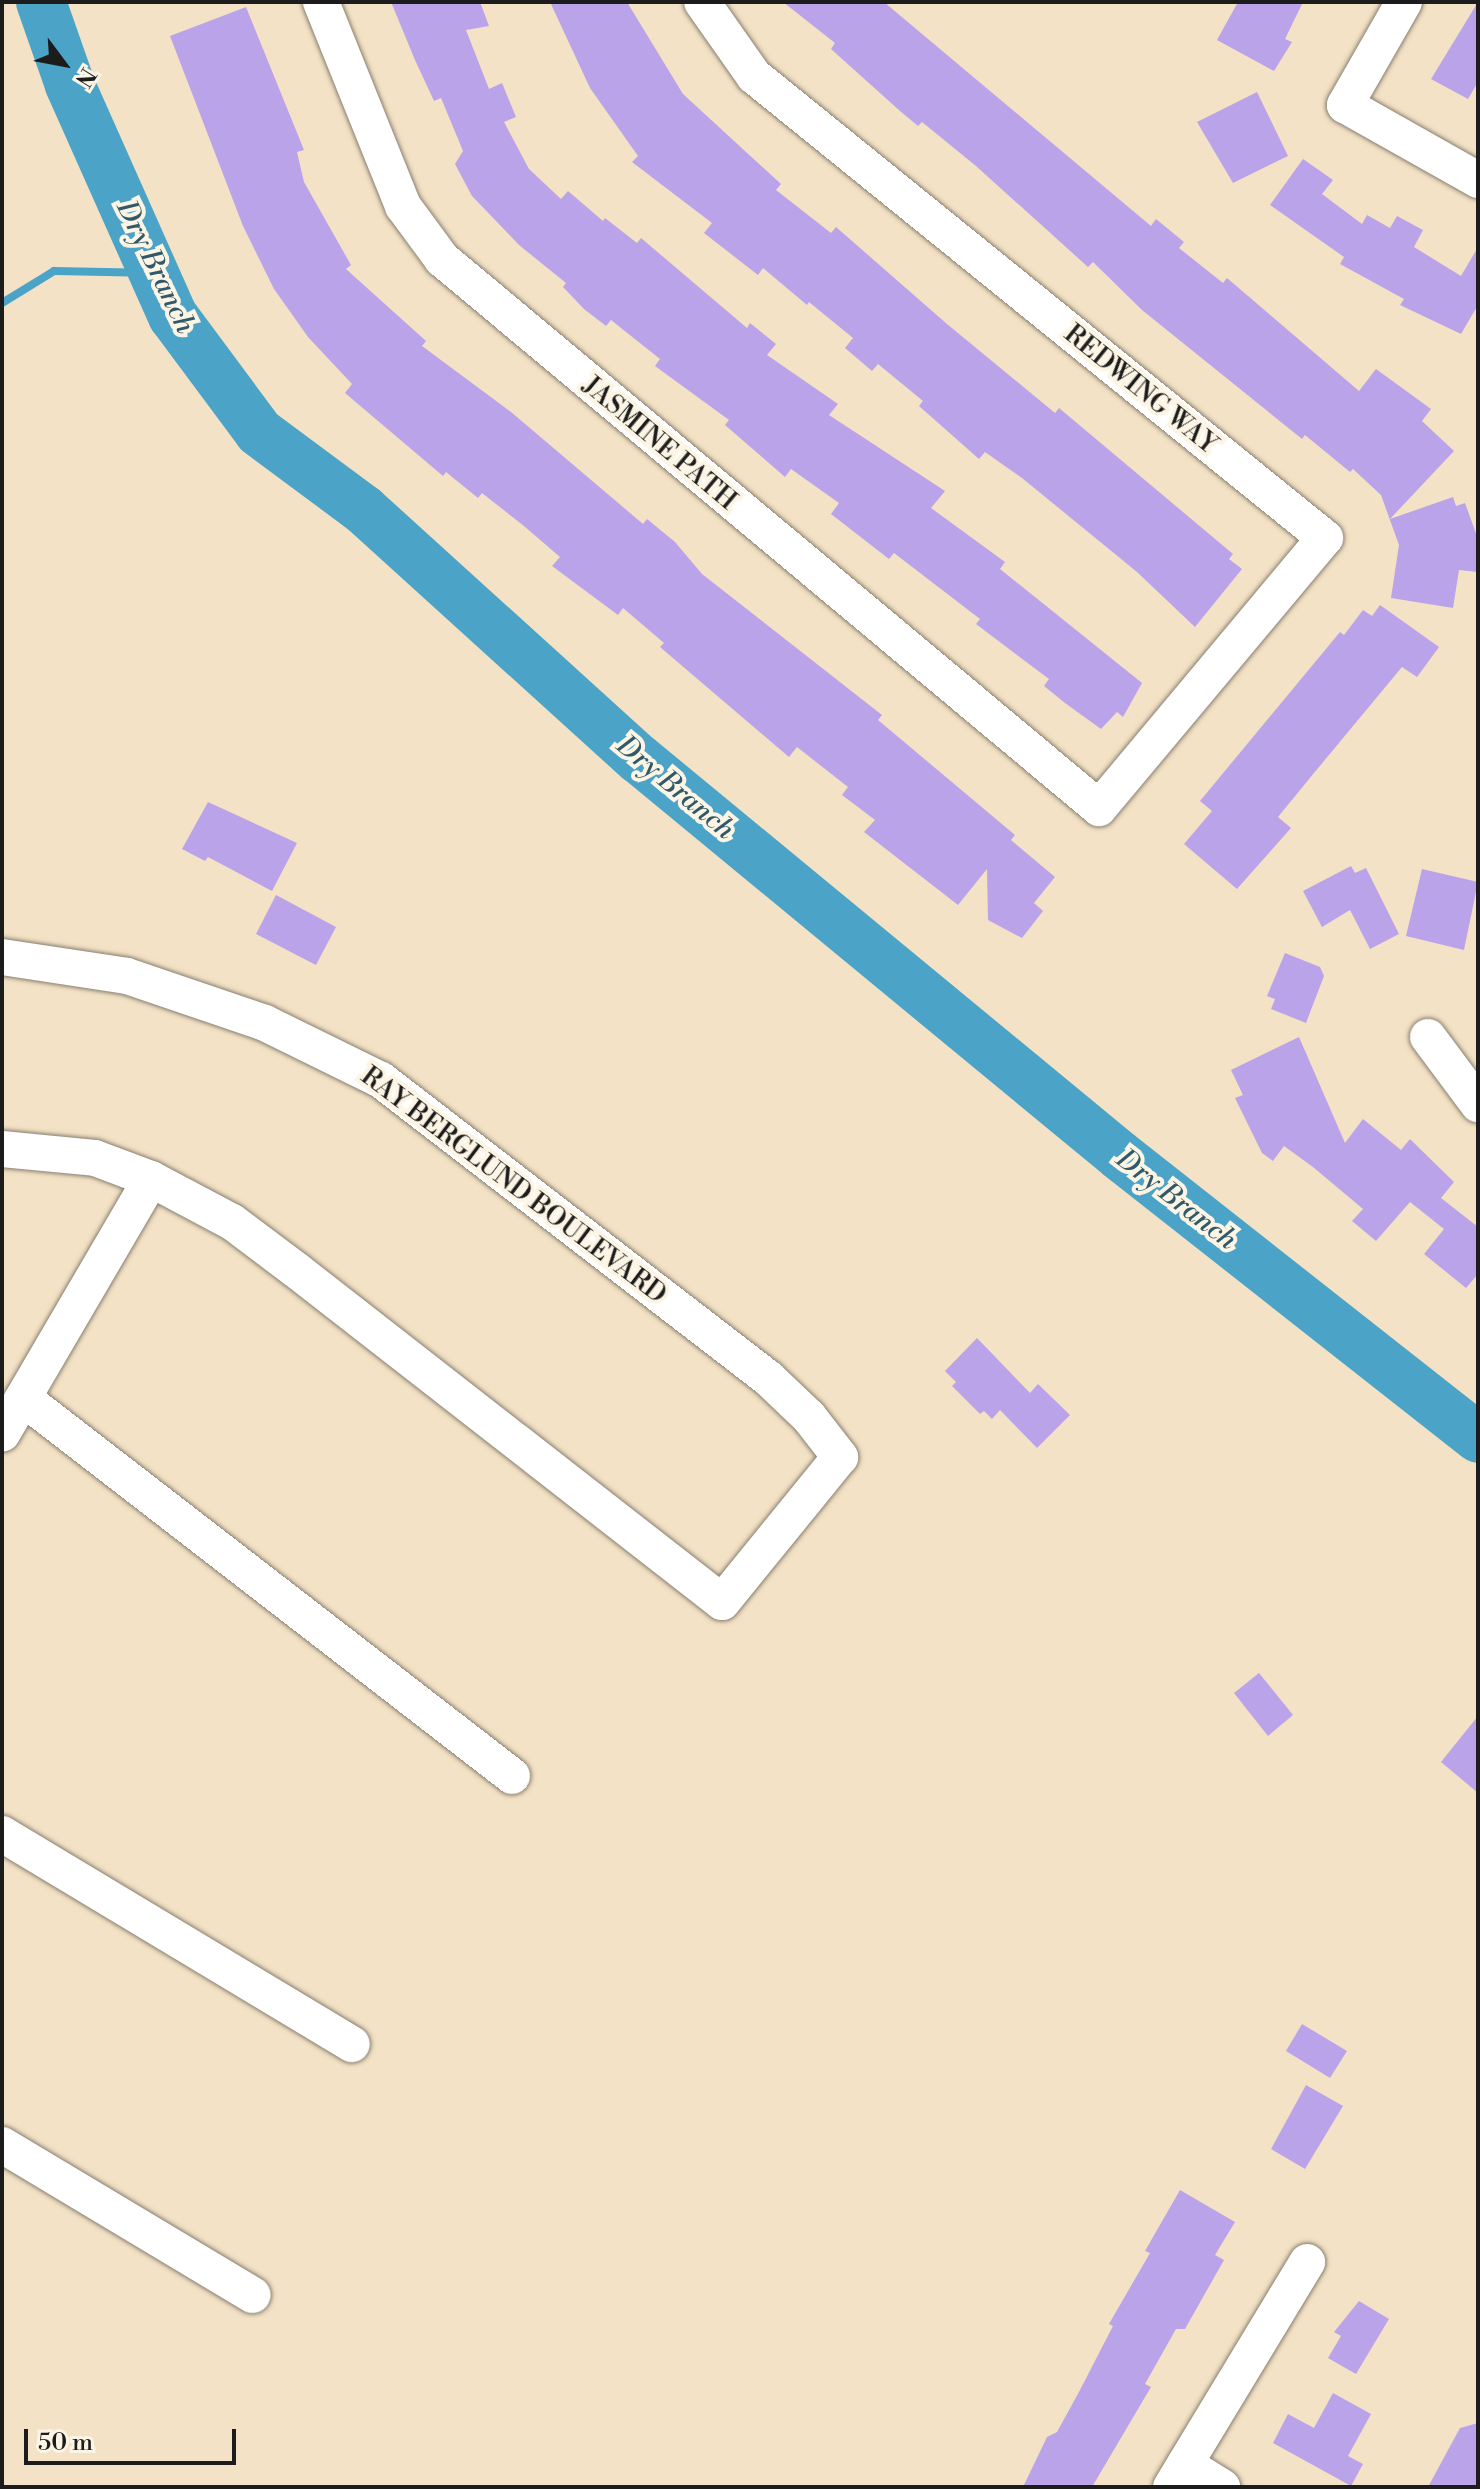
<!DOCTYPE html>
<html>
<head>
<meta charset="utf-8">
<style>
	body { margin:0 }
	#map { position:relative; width:1480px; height:2489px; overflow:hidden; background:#f3e2c5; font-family:"Libre Bodoni",serif }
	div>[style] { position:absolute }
	.stream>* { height:8px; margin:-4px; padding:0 4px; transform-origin:4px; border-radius:4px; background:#4ba4c8 }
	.river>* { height:50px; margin:-25px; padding:0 25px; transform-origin:25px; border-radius:25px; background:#4ba4c8 }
	.building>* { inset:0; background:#bba3e9 }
	.roads { filter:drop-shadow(0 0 2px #887f70) drop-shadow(0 0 2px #887f70) }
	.minor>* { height:36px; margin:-18px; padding:0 18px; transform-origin:18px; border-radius:18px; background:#fff }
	span { translate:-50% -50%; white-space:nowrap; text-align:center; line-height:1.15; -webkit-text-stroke:8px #fcf5e5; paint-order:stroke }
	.street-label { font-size:26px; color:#1c1c1c }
	.water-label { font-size:28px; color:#315969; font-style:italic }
	.frame { position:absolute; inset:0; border:4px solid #1c1c1c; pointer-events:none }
	.north { position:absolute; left:24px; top:24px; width:80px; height:80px; -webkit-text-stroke:6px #fcf5e5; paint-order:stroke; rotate:122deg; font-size:22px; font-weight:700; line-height:32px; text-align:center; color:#1c1c1c }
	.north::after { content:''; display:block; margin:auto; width:28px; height:36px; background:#1c1c1c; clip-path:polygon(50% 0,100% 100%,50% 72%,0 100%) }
	.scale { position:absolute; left:24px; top:2429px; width:212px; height:36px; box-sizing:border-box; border:4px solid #1c1c1c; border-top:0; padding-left:10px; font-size:24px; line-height:28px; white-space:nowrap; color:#1c1c1c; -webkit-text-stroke:6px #fcf5e5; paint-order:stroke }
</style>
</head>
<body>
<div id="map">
	<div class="stream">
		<i style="left:2px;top:303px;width:61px;rotate:-31.6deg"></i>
		<i style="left:54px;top:271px;width:101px;rotate:1.1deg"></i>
	</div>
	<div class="river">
		<i style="left:41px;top:2px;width:88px;rotate:70.7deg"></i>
		<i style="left:70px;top:85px;width:253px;rotate:66deg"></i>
		<i style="left:173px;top:316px;width:144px;rotate:53.4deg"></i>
		<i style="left:259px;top:432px;width:131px;rotate:36.6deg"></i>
		<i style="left:364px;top:510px;width:371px;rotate:42.2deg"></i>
		<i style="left:639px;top:759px;width:622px;rotate:39.52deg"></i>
		<i style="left:1119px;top:1155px;width:457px;rotate:38.2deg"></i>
	</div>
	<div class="building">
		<i style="clip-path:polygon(391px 2px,480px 2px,489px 26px,466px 30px,489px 89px,502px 83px,516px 117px,504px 122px,529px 169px,561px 199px,568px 191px,603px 221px,605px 218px,637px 243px,641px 238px,747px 328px,750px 323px,776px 344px,767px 355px,838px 404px,829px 415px,945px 491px,931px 508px,1005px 562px,1000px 569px,1142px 683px,1123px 717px,1117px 712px,1101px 729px,1065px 703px,1044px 686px,1049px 679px,976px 624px,980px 619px,894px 553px,889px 559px,831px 514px,839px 503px,791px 469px,785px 477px,725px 425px,729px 420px,655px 366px,660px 359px,611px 320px,606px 326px,584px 309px,563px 287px,566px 283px,519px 245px,472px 196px,455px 164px,463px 151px,441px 98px,434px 101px,415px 60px)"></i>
		<i style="clip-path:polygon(550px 2px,627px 2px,683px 94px,781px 184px,776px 190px,831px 233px,836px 227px,947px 324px,1055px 413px,1059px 408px,1233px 554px,1229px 559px,1242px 569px,1195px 627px,1137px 572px,1022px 478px,985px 452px,979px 459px,919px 406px,923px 401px,878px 364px,872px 371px,845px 348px,853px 338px,809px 302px,807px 305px,763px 268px,758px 275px,704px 233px,712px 223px,632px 162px,638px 156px,590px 88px)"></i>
		<i style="clip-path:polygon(783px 2px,884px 2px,1151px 226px,1156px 219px,1184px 242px,1179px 248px,1223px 283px,1227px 278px,1359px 391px,1376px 369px,1431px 409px,1422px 421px,1454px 451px,1390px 519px,1453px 497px,1456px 506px,1465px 503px,1478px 539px,1478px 572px,1459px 570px,1453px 608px,1391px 598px,1399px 545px,1381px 495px,1353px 469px,1350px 472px,1305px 435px,1302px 439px,1142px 310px,1093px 262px,1088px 267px,976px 166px,922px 122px,918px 126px,900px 111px,831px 49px,835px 43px)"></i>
		<i style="clip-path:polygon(1238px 2px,1303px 2px,1285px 39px,1292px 42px,1274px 71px,1217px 40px)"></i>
		<i style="clip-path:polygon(1478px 2px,1478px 82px,1468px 99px,1431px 79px)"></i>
		<i style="clip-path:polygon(246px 7px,304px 150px,297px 152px,304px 182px,351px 265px,346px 269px,426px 341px,422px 346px,511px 412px,643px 524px,647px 519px,675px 542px,702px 574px,882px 715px,878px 720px,1015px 835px,1011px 840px,1055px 877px,1034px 903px,1043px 911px,1022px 938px,988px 920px,987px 869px,958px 905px,864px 832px,875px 820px,842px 795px,848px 787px,797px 747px,789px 757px,660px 647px,664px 643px,623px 608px,618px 615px,552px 566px,560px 557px,524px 526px,482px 493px,478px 498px,446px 472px,443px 476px,345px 393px,352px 384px,308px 337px,274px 289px,243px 226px,170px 36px)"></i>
		<i style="clip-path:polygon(1257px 92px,1288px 156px,1233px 183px,1197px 122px)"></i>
		<i style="clip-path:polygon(1303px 159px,1333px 180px,1322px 194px,1362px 224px,1367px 215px,1390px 228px,1397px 216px,1423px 230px,1414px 247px,1461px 276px,1478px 247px,1478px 305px,1461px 334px,1400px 305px,1404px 299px,1340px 264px,1344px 257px,1270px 205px)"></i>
		<i style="clip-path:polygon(1380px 605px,1439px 647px,1417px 677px,1402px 667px,1314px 773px,1278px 817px,1291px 828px,1237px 889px,1184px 844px,1212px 811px,1200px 801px,1340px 632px,1344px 635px,1363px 610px,1372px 616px)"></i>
		<i style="clip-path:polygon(208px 802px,297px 843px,272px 891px,208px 857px,205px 861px,182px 849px)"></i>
		<i style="clip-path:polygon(1351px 866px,1355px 873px,1366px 868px,1399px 934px,1370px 949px,1350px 910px,1322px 927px,1303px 891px)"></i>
		<i style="clip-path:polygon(1422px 869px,1478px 882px,1464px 950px,1406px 936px)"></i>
		<i style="clip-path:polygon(276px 895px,336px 927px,316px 965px,256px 934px)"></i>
		<i style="clip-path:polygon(1285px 953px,1320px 967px,1324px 976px,1306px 1023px,1271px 1009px,1275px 999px,1267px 996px)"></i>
		<i style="clip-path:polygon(1299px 1037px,1345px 1143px,1363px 1119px,1401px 1150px,1410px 1139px,1454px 1182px,1441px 1198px,1478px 1227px,1478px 1274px,1466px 1288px,1424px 1254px,1444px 1229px,1410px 1202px,1376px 1241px,1352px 1221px,1363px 1209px,1313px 1167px,1284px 1146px,1273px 1161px,1262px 1153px,1235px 1098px,1243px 1095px,1231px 1070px)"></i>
		<i style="clip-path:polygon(977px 1338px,1030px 1393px,1038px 1384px,1070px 1415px,1037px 1448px,1000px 1410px,992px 1419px,984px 1411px,980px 1414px,952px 1386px,956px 1382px,945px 1371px)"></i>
		<i style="clip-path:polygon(1259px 1673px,1293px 1715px,1268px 1736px,1234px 1693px)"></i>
		<i style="clip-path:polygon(1478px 1716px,1478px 1793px,1441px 1762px)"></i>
		<i style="clip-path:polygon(1302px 2024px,1347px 2051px,1330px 2078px,1286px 2051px)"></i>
		<i style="clip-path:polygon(1306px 2085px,1343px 2106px,1305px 2169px,1271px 2149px)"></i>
		<i style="clip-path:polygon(1180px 2190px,1235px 2222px,1215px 2255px,1224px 2260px,1185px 2329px,1176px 2329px,1145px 2384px,1151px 2387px,1092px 2487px,1023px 2487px,1047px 2437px,1057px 2432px,1080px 2390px,1113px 2326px,1109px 2324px,1150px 2253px,1145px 2251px)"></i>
		<i style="clip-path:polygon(1359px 2301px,1389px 2319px,1356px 2374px,1328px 2358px,1341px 2336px,1334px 2332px)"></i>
		<i style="clip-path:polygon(1333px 2393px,1371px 2414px,1348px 2456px,1363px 2464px,1351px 2486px,1273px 2443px,1288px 2414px,1314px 2428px)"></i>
		<i style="clip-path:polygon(1478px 2423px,1478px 2487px,1428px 2487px,1460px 2428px)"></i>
	</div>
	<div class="roads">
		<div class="minor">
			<i style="left:321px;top:2px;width:220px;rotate:68.1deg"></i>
			<i style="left:403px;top:206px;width:66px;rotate:53.7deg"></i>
			<i style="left:442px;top:259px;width:856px;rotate:39.88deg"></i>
			<i style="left:1099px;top:808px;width:352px;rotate:-50.1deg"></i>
			<i style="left:1325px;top:538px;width:734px;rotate:-141.02deg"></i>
			<i style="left:754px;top:76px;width:90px;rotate:-125.1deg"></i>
			<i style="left:1404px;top:2px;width:119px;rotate:119.8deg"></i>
			<i style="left:1345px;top:105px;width:153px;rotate:29.4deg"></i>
			<i style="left:2px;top:957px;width:126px;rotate:8.6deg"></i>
			<i style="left:127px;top:976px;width:146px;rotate:18.8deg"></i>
			<i style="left:265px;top:1023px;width:129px;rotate:26.2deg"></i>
			<i style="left:381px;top:1080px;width:488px;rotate:37.6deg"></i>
			<i style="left:768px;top:1378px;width:57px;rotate:43.6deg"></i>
			<i style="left:809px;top:1417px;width:51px;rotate:52.2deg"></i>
			<i style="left:840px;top:1457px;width:187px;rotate:129.1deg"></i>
			<i style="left:722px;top:1602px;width:540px;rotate:-142.07deg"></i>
			<i style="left:296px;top:1270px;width:80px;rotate:-143.1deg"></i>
			<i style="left:232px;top:1222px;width:92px;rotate:-152deg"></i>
			<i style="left:1428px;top:1037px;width:84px;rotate:53.3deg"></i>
			<i style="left:2px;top:1149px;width:93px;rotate:5.5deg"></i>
			<i style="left:95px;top:1158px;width:60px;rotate:20.6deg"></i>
			<i style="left:151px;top:1179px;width:295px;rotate:120.3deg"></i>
			<i style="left:23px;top:1398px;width:618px;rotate:37.7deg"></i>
			<i style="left:2px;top:1834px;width:408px;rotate:31deg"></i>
			<i style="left:2px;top:2145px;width:292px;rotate:30.9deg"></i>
			<i style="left:1185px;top:2464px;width:44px;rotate:31.9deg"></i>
			<i style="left:1171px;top:2487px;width:263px;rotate:-58.8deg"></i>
		</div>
	</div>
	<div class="street-label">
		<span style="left:1140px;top:390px;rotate:39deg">REDWING WAY</span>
		<span style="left:659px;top:444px;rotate:40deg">JASMINE PATH</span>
		<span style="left:513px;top:1186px;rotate:37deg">RAY BERGLUND BOULEVARD</span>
	</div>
	<div class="water-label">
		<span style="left:155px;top:267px;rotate:64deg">Dry Branch</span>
		<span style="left:675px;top:788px;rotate:40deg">Dry Branch</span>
		<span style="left:1176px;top:1200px;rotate:38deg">Dry Branch</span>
	</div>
	<div class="frame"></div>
	<div class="north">N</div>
	<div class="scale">50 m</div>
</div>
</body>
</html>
